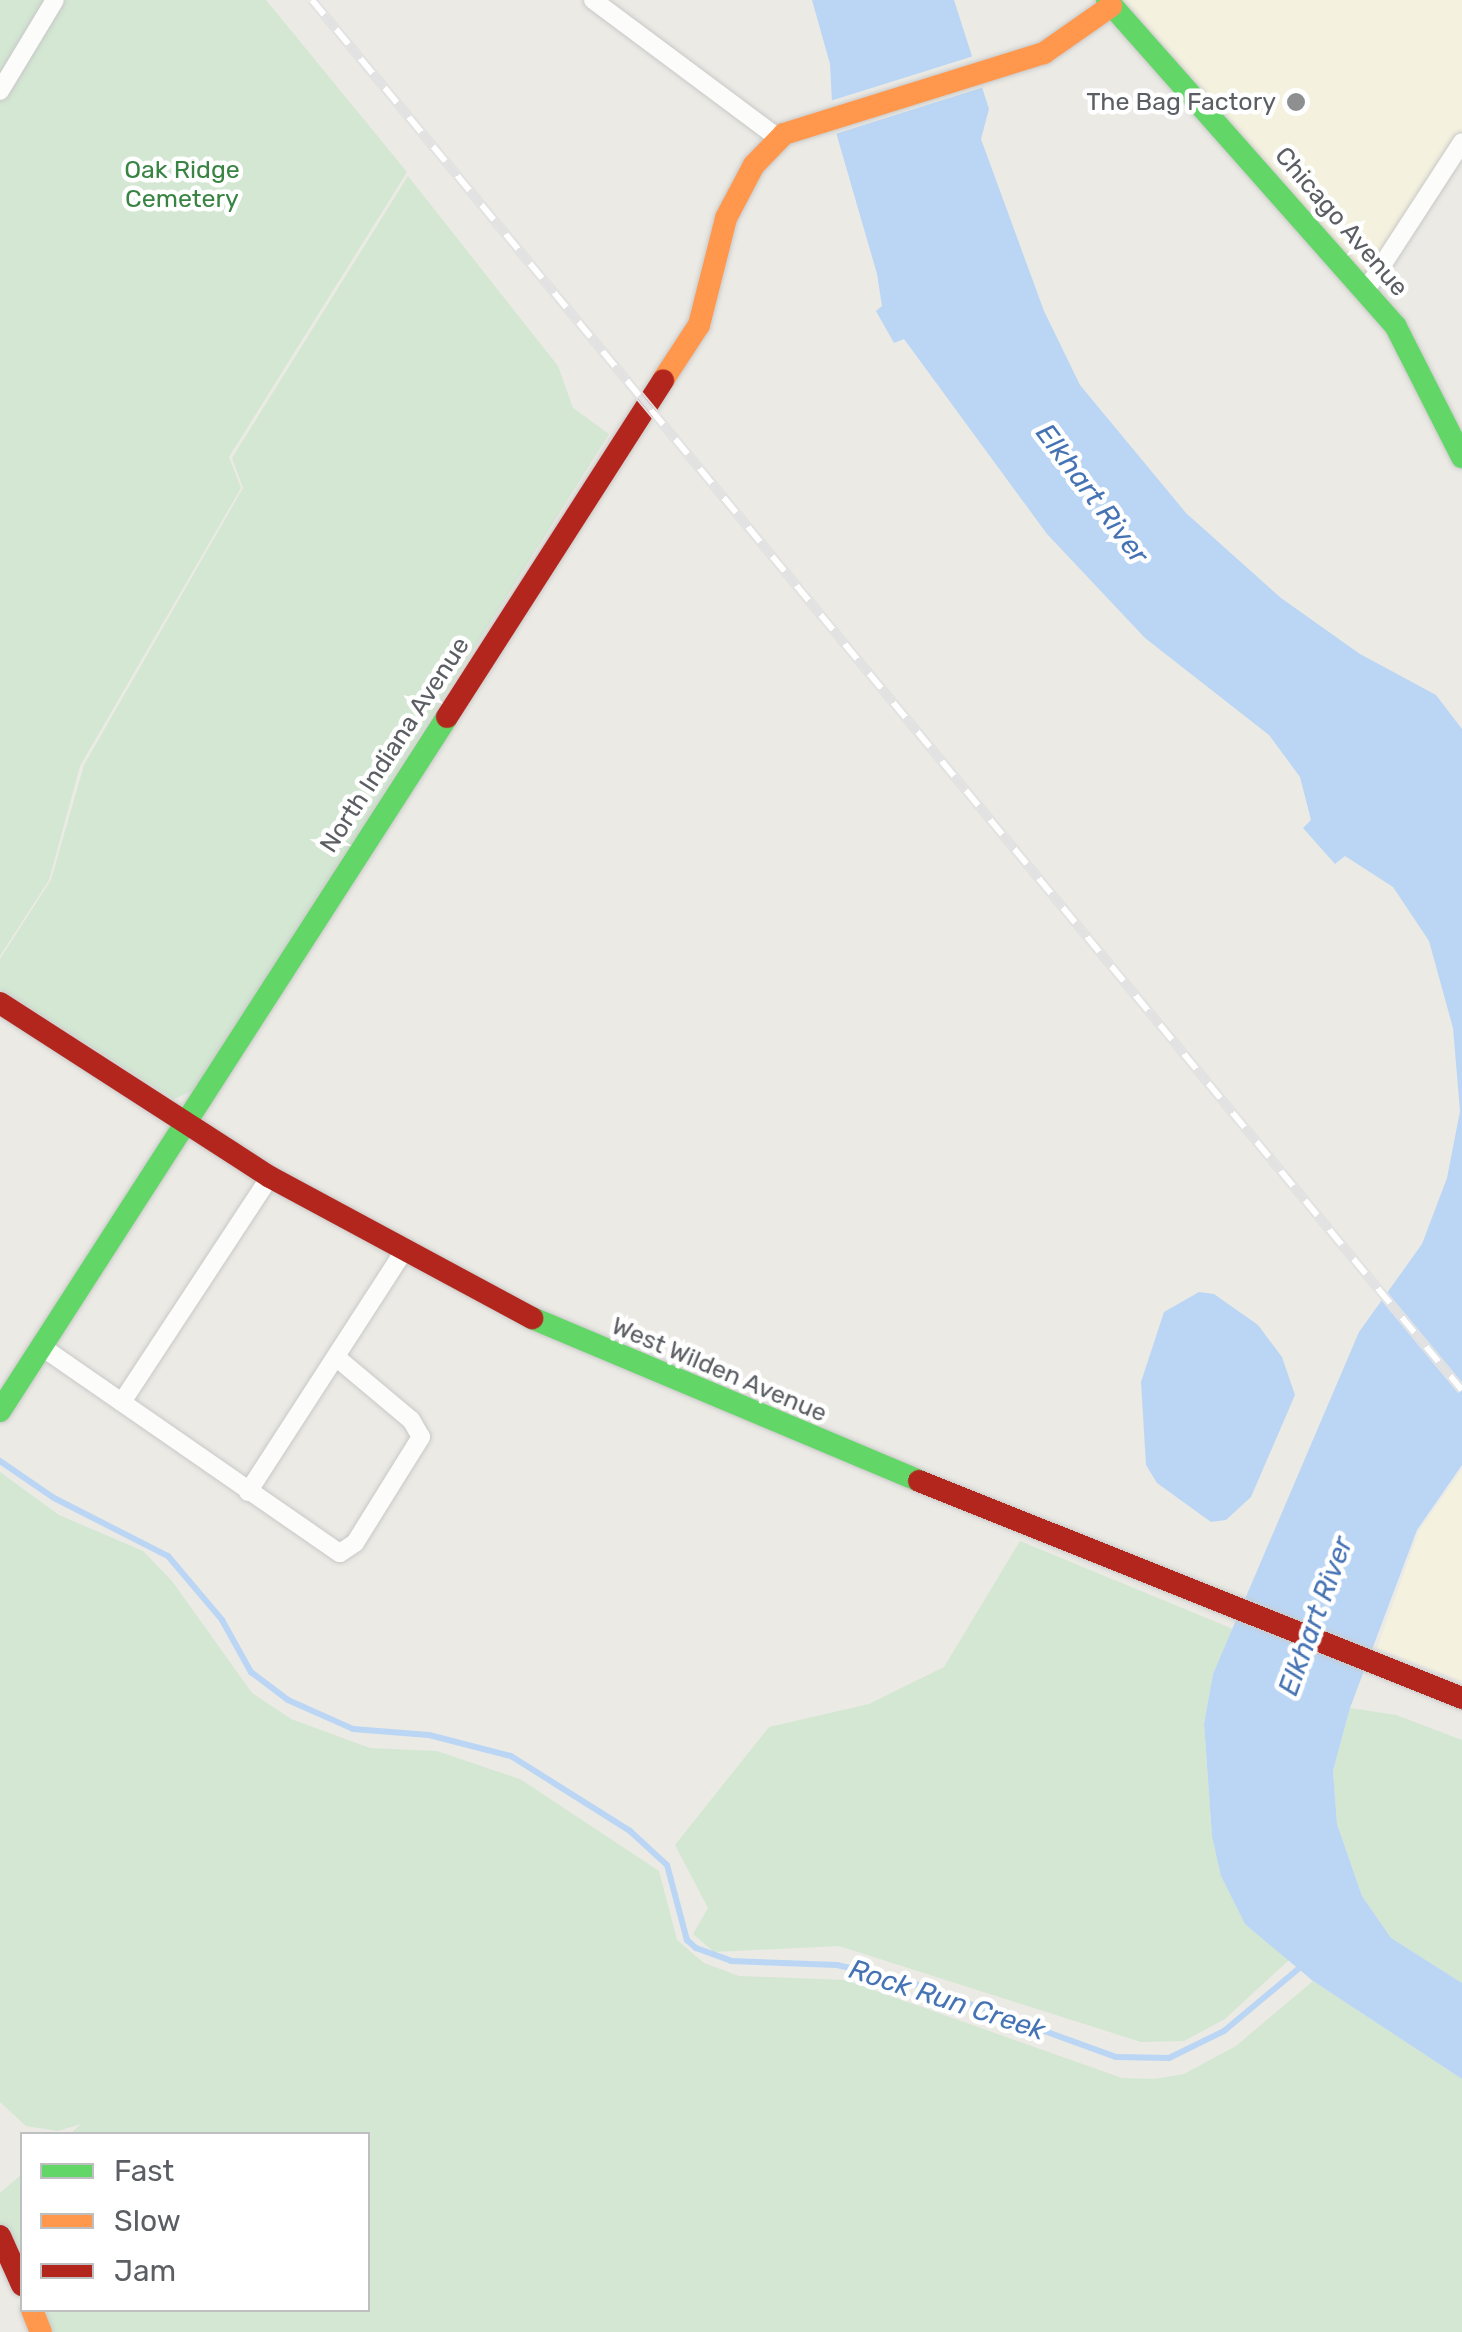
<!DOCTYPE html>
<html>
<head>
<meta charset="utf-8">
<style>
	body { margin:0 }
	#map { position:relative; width:1462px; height:2332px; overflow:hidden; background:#ebeae5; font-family:Rubik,sans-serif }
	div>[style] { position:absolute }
	.commercial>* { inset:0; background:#f4f1de }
	.green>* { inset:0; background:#d3e7d3 }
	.water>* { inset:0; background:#bbd6f4 }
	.pier>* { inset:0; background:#ebeae5 }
	.stream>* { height:6px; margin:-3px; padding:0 3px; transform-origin:3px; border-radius:3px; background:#bbd6f4 }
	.roads { filter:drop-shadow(0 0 2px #c8c8c7) drop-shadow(0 0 2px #c8c8c7) }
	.street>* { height:18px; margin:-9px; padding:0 9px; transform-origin:9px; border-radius:9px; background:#fcfcfb }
	.fast>* { height:22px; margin:-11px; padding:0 11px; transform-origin:11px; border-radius:11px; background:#63d668 }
	.slow>* { height:22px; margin:-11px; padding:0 11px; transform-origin:11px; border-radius:11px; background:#ff974d }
	.jam>* { height:22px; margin:-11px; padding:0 11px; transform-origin:11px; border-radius:11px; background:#b3261e }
	.rail>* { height:10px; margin-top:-5px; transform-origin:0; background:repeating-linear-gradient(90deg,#fff 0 19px,#e2e2e2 0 38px); box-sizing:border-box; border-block:2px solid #e2e2e2 }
	.dots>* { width:28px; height:28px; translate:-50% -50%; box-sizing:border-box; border:5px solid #fff; border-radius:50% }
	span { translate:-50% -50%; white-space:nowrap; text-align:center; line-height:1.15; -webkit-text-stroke:9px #fff; paint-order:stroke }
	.poi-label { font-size:25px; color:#5b5e63 }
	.right { translate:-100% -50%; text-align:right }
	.park-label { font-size:25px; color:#398443 }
	.street-label { font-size:25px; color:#5b5e63 }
	.water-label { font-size:28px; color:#4673b4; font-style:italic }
	.legend { position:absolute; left:20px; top:2132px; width:350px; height:180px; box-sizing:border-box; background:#fff; border:2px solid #bdbfc1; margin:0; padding:12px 18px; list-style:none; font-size:30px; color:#5b5e63 }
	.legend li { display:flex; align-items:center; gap:20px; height:50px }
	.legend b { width:50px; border:2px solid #bdbfc1 }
</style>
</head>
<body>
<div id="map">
	<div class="commercial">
		<i style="clip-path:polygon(1107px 0,1462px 0,1462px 142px,1366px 287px)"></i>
		<i style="clip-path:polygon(1462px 1469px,1462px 1681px,1377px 1648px,1419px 1531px)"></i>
	</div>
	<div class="green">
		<i style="clip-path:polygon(0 0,266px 0,407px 172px,229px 457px,241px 488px,80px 766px,49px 880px,0 956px)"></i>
		<i style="clip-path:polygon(408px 176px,558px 366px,573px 408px,609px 434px,197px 1089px,174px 1099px,0 989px,0 959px,51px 880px,84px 765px,243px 488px,232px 458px)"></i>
		<i style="clip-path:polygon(0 1472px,59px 1515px,143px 1551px,172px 1581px,252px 1693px,291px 1719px,370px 1748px,437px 1751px,520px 1779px,659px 1871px,677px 1940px,704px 1963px,739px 1976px,845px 1980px,1122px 2078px,1154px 2079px,1184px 2074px,1236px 2046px,1313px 1981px,1462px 2079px,1462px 2332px,41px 2332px,32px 2310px,368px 2310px,368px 2134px,70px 2134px,81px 2124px,58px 2131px,26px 2126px,0 2102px)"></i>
		<i style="clip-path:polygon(1020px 1541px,1233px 1629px,1213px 1674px,1204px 1724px,1212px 1836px,1245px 1924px,1290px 1959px,1225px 2019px,1184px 2041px,1141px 2042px,839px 1946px,714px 1952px,693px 1934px,708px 1908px,675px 1845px,769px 1727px,869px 1704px,944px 1667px)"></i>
		<i style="clip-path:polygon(1350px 1708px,1396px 1715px,1462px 1740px,1462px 1983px,1391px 1938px,1362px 1896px,1337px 1824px,1333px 1771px)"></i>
		<i style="clip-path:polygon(22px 2174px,22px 2285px,0 2236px,0 2193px)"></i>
	</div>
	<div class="water">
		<i style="clip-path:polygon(812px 0,954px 0,989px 109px,981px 139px,1044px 311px,1080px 385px,1186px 513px,1281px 598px,1360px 654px,1436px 695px,1462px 729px,1462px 1465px,1417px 1530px,1350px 1708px,1333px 1771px,1337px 1824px,1362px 1896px,1391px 1938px,1462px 1983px,1462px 2079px,1313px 1981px,1245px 1924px,1221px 1876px,1212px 1836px,1204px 1724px,1213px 1674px,1359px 1332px,1422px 1244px,1447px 1178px,1460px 1111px,1453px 1028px,1429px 941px,1393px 887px,1345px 856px,1335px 864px,1303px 828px,1311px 820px,1300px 777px,1269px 735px,1145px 638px,1047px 534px,904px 339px,894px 343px,876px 311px,882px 306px,877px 274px,833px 122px,830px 64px)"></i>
		<i style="clip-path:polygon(1199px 1292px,1214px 1294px,1258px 1325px,1282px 1357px,1295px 1395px,1251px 1497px,1226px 1520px,1211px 1522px,1157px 1483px,1146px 1465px,1141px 1382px,1164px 1312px)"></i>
	</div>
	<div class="pier">
		<i style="clip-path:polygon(977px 55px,987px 86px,832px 135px,827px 102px)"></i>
	</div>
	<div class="stream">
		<i style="left:0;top:1461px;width:65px;rotate:34.4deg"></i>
		<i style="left:54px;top:1498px;width:128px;rotate:27deg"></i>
		<i style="left:168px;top:1556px;width:84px;rotate:49.8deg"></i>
		<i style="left:222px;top:1620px;width:60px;rotate:60.9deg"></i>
		<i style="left:251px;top:1672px;width:46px;rotate:37.1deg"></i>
		<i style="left:288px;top:1700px;width:71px;rotate:24deg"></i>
		<i style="left:353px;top:1729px;width:76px;rotate:4.5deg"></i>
		<i style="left:429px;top:1735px;width:85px;rotate:14.4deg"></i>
		<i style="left:511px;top:1756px;width:141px;rotate:32.2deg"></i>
		<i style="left:630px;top:1831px;width:50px;rotate:42.6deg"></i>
		<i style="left:667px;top:1865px;width:78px;rotate:75.1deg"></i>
		<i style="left:687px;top:1940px;width:12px;rotate:42deg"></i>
		<i style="left:696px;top:1948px;width:37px;rotate:20deg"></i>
		<i style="left:731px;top:1961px;width:106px;rotate:2.2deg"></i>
		<i style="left:837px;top:1965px;width:72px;rotate:12.9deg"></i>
		<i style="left:907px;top:1981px;width:222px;rotate:20deg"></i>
		<i style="left:1116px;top:2057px;width:53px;rotate:1.1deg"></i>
		<i style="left:1169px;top:2058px;width:61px;rotate:-26.1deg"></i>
		<i style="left:1224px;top:2031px;width:104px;rotate:-39.9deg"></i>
	</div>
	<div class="roads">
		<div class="street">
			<i style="left:593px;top:0;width:229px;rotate:36.7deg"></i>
			<i style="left:0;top:91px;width:106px;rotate:-58.9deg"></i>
			<i style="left:1366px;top:290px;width:176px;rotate:-57deg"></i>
			<i style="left:42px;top:1347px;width:362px;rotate:34.7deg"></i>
			<i style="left:340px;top:1553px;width:18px;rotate:-34deg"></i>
			<i style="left:355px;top:1543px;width:125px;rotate:-58.1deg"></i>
			<i style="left:421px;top:1437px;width:20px;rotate:-120deg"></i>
			<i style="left:411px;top:1420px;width:98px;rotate:-140deg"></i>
			<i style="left:122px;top:1402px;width:269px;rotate:-56.7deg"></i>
			<i style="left:248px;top:1492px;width:283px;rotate:-57.1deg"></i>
		</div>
		<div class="fast">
			<i style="left:1107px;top:0;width:436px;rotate:48.5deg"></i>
			<i style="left:1396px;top:327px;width:146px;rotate:63.1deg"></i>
			<i style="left:532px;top:1318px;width:420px;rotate:22.8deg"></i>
			<i style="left:0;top:1411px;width:825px;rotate:-57.21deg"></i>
		</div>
		<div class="slow">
			<i style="left:663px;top:380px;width:66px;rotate:-56.8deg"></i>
			<i style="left:699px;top:325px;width:110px;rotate:-75.8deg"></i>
			<i style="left:726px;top:218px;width:60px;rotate:-62.2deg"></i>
			<i style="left:754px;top:165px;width:43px;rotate:-45.9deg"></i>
			<i style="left:784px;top:134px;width:272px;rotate:-17.3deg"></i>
			<i style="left:1044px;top:53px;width:82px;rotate:-35deg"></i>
			<i style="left:32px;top:2310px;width:24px;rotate:68deg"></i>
		</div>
		<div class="jam">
			<i style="left:447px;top:717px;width:400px;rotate:-57.3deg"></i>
			<i style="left:0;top:1003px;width:321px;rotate:32.8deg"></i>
			<i style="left:270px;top:1177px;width:298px;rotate:28.3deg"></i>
			<i style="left:919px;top:1481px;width:585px;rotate:21.78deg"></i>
			<i style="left:0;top:2236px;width:54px;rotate:65.8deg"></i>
		</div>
	</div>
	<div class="rail">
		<i style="left:312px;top:0;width:1804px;rotate:50.4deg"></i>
	</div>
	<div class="dots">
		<i style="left:1296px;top:102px;background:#8d8f90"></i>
	</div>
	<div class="poi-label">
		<span class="right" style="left:1276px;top:102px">The Bag Factory</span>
	</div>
	<div class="park-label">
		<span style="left:182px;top:185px">Oak Ridge<br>Cemetery</span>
	</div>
	<div class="street-label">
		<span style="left:1341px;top:222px;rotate:49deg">Chicago Avenue</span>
		<span style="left:395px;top:745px;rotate:-57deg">North Indiana Avenue</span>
		<span style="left:719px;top:1370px;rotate:23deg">West Wilden Avenue</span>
	</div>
	<div class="water-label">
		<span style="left:1092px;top:494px;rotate:53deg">Elkhart River</span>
		<span style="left:1316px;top:1616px;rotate:-70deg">Elkhart River</span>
		<span style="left:947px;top:2000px;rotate:18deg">Rock Run Creek</span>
	</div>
	<ul class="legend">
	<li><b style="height:12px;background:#63d668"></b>Fast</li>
	<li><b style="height:12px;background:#ff974d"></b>Slow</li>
	<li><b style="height:12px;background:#b3261e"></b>Jam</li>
	</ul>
</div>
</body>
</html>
